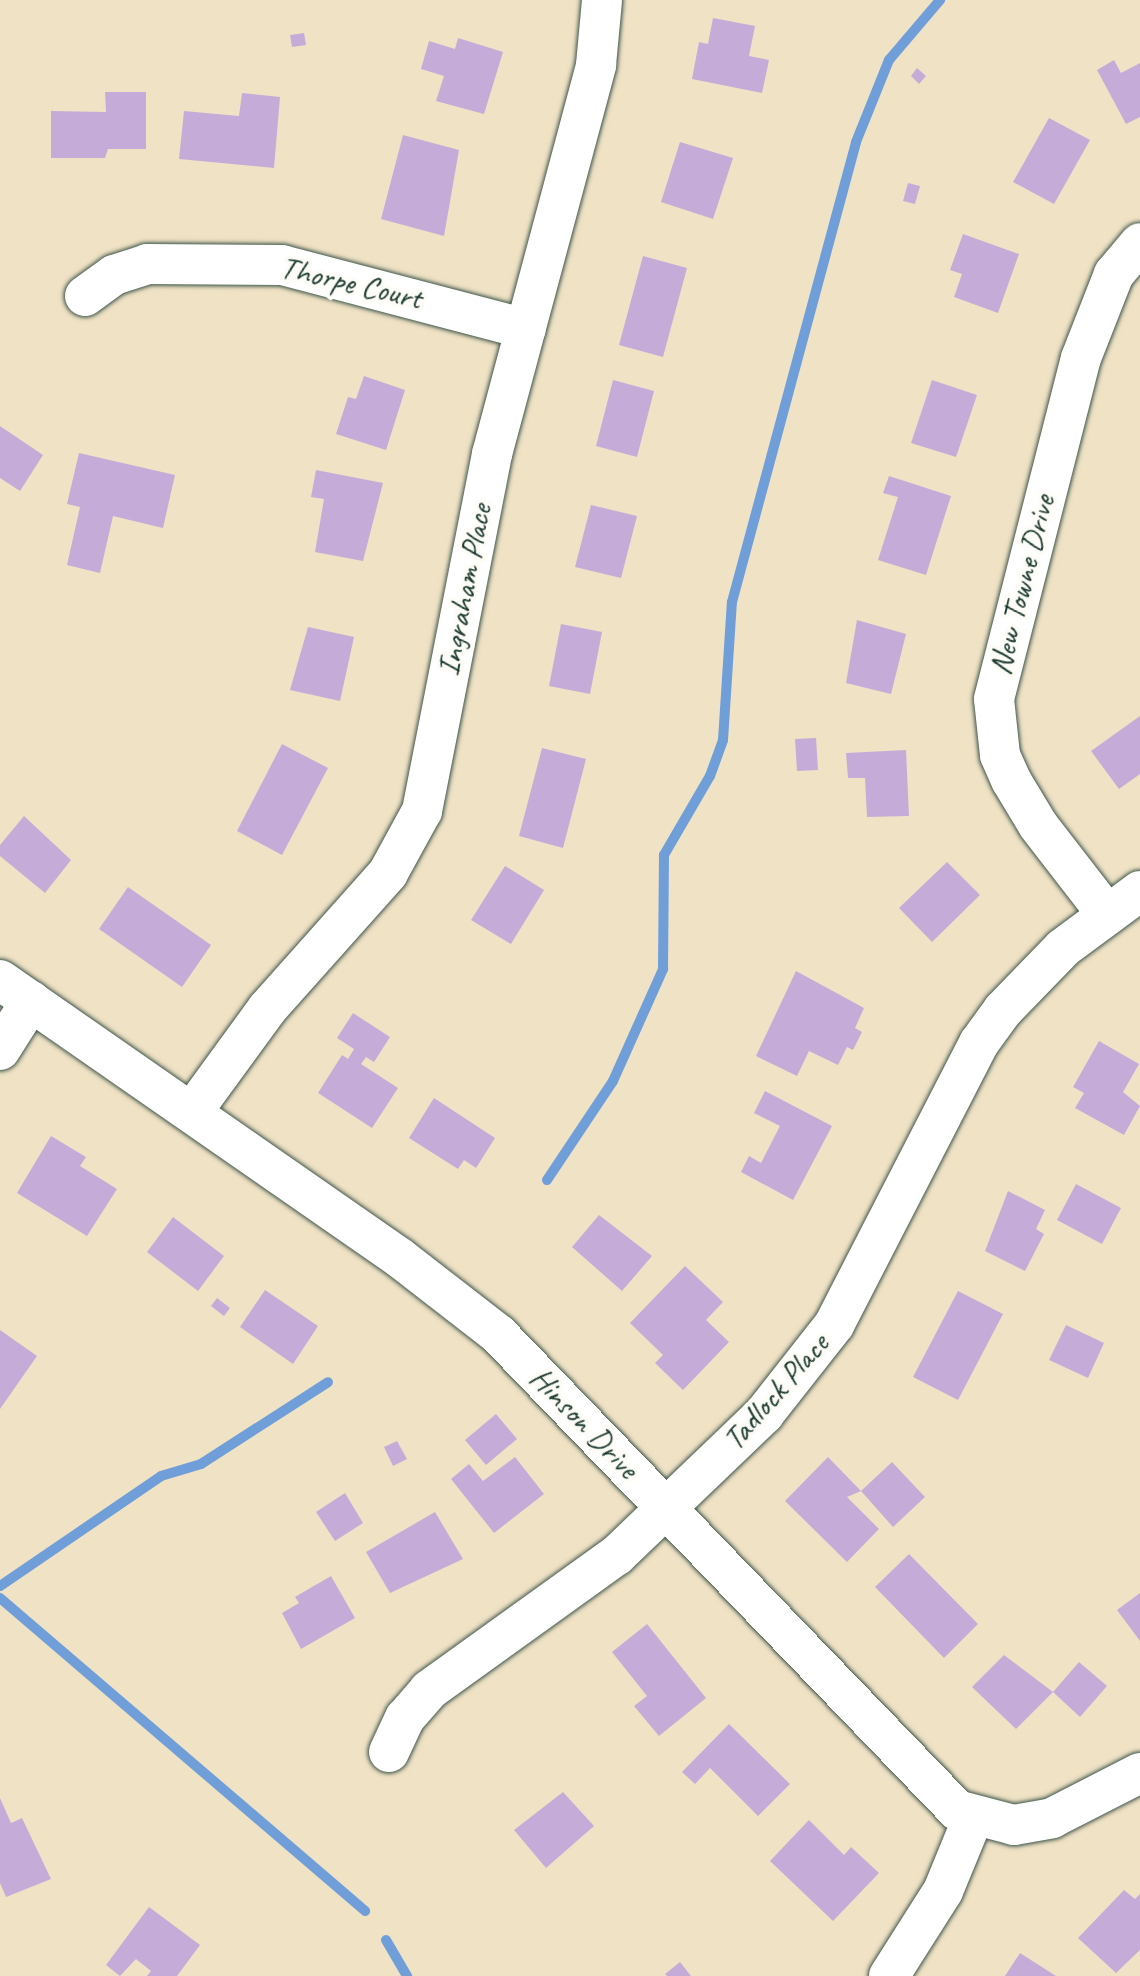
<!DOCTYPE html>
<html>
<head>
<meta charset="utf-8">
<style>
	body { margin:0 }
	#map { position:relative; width:1140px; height:1976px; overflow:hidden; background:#f0e2c5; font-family:Caveat,sans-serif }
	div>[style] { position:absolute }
	.stream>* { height:10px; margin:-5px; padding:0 5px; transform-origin:5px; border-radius:5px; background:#6f9ed8 }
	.building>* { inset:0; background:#c5acd8 }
	.roads { filter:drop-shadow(0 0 2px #3e564a) drop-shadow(0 0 2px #3e564a) }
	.minor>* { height:40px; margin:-20px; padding:0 20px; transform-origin:20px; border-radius:20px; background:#fff }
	span { translate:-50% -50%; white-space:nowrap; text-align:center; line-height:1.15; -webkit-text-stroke:8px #fdfcf7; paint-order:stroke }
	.street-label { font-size:32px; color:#1f3d34 }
</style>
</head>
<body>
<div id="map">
	<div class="stream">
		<i style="left:547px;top:1180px;width:119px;rotate:-56.3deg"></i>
		<i style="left:613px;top:1081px;width:123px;rotate:-65.9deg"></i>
		<i style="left:663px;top:969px;width:114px;rotate:-89.5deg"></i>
		<i style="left:664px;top:855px;width:91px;rotate:-59.8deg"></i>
		<i style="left:710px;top:776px;width:38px;rotate:-70deg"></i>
		<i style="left:723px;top:740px;width:138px;rotate:-86.3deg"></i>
		<i style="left:732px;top:602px;width:476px;rotate:-74.9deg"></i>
		<i style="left:856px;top:142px;width:88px;rotate:-68.1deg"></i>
		<i style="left:889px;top:60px;width:79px;rotate:-49.6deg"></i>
		<i style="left:0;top:1586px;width:195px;rotate:-34.3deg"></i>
		<i style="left:161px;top:1476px;width:42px;rotate:-16.7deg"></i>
		<i style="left:201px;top:1464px;width:151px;rotate:-32.8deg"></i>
		<i style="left:0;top:1598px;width:481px;rotate:40.6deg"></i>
		<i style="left:386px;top:1940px;width:42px;rotate:59.7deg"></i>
	</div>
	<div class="building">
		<i style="clip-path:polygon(713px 18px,755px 26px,749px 56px,769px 60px,762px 93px,692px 79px,699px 42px,708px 44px)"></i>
		<i style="clip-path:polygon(304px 33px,306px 45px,292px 47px,290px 35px)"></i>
		<i style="clip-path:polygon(458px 38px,503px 52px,484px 114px,436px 101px,444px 76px,421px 69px,429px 41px,455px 49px)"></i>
		<i style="clip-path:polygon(1114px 60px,1121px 73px,1140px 63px,1140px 117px,1126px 124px,1097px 70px)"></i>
		<i style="clip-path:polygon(917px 68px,926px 76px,919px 84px,911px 76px)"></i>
		<i style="clip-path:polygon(105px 92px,146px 92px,146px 149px,108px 149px,105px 158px,51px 158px,51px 111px,106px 112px)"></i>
		<i style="clip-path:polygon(242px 93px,280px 97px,274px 168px,179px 159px,184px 111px,239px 116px)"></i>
		<i style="clip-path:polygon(1049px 118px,1090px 140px,1054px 204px,1013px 182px)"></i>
		<i style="clip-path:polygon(403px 135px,459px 150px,444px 236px,381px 219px)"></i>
		<i style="clip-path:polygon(680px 142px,733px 158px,713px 219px,661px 202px)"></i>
		<i style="clip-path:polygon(908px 183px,920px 186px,915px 204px,903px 201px)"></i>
		<i style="clip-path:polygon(963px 234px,1019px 254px,998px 313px,954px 297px,962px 274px,950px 270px)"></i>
		<i style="clip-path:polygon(643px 256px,687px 268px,663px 357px,619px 345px)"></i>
		<i style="clip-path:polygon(364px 376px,405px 390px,386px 450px,336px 434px,348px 397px,356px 399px)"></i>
		<i style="clip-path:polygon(613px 380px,654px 391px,637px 457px,596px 446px)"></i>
		<i style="clip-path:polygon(932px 380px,977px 395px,956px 457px,911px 443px)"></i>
		<i style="clip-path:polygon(0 426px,43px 455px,20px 491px,0 478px)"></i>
		<i style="clip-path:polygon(79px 453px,175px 475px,163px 528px,113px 516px,100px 573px,67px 565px,80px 507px,67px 504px)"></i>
		<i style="clip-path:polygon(316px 470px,383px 483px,363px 561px,315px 552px,324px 499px,311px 497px)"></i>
		<i style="clip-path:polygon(889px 476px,951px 496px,926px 575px,878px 560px,898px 497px,883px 493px)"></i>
		<i style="clip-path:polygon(591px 505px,637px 516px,621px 578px,575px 567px)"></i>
		<i style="clip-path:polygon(857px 620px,906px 634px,891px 694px,846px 683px)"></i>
		<i style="clip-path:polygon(561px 624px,602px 632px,590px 694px,549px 686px)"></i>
		<i style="clip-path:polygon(308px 627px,354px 637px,340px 701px,290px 690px)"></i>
		<i style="clip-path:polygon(1140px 716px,1140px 774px,1119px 789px,1091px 751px)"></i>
		<i style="clip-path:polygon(816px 738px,818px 770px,797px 771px,795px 739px)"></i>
		<i style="clip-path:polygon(282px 744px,328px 768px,282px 855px,237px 831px)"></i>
		<i style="clip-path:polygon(542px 748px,586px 759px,563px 848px,519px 836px)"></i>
		<i style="clip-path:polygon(906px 750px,909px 816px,867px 817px,865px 778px,848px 778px,846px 753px)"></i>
		<i style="clip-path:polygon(24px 816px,71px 860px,45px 893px,0 856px,0 845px)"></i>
		<i style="clip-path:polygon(947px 862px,980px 895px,932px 942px,899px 908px)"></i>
		<i style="clip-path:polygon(505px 866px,544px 890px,511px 944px,471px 920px)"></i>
		<i style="clip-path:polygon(128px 887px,211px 945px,182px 987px,99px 929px)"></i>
		<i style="clip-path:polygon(796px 971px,864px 1008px,855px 1028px,862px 1032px,853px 1050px,847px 1047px,838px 1065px,809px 1051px,797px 1076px,756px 1056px)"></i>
		<i style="clip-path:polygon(353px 1013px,390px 1037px,374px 1062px,366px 1057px,361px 1064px,398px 1088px,372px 1128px,318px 1093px,342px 1055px,348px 1059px,354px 1049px,337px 1038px)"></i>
		<i style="clip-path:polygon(1099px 1041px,1139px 1064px,1123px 1092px,1140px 1106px,1124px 1135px,1075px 1108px,1084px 1093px,1073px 1087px)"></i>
		<i style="clip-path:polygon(765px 1091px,832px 1126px,793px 1200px,741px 1172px,749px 1156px,761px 1163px,780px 1126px,754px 1113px)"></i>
		<i style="clip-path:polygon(434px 1098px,495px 1138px,476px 1168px,464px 1160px,458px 1169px,409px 1138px)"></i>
		<i style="clip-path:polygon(51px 1136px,86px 1157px,80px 1166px,117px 1189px,87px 1236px,17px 1193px)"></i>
		<i style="clip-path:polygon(1076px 1184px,1121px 1208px,1102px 1244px,1057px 1220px)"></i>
		<i style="clip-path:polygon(1008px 1191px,1045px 1210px,1036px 1229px,1044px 1234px,1025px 1271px,985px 1251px)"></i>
		<i style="clip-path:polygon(599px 1215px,652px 1256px,622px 1291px,572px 1247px)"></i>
		<i style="clip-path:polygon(173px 1217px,224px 1256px,198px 1291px,147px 1252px)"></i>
		<i style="clip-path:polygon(685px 1266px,723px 1302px,706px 1320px,729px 1342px,683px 1390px,655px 1363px,663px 1355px,630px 1323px)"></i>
		<i style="clip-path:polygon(265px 1290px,318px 1326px,293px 1364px,240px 1327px)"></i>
		<i style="clip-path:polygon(958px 1291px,1003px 1314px,958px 1400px,913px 1377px)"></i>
		<i style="clip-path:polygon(217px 1298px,230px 1308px,224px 1316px,211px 1306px)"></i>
		<i style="clip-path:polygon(1066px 1325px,1104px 1343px,1088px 1378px,1049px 1360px)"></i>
		<i style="clip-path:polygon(0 1330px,37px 1356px,0 1409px)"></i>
		<i style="clip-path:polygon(496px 1414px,517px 1439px,486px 1465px,465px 1440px)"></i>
		<i style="clip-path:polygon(397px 1441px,407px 1459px,393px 1466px,384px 1447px)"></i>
		<i style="clip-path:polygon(515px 1457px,544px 1494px,494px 1533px,451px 1479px,469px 1464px,483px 1481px)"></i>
		<i style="clip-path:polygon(828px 1457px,861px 1491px,892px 1462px,925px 1497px,893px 1527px,861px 1491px,847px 1497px,879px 1529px,847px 1562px,785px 1501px)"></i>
		<i style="clip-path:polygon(345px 1493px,363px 1523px,335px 1541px,316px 1512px)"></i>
		<i style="clip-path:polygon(435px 1512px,463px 1559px,390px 1593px,366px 1552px)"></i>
		<i style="clip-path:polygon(909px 1554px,978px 1624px,944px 1658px,875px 1587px)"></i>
		<i style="clip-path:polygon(331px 1576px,355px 1618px,301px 1649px,282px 1613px,299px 1603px,295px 1597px)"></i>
		<i style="clip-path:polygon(1140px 1593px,1140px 1641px,1117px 1610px)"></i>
		<i style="clip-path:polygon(647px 1624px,706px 1698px,659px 1736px,634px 1706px,647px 1696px,612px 1652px)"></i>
		<i style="clip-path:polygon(1004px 1655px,1053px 1692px,1016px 1729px,972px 1687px)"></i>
		<i style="clip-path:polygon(1079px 1662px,1107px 1686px,1080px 1717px,1053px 1692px)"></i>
		<i style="clip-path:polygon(729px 1724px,790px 1784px,758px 1816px,710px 1768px,695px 1784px,682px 1772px)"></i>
		<i style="clip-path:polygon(563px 1792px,594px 1826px,546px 1868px,514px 1830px)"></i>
		<i style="clip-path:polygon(0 1798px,11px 1823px,22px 1818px,51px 1879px,6px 1897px,0 1883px)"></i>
		<i style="clip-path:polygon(809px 1820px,844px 1855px,851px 1847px,879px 1873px,833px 1921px,770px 1861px)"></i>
		<i style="clip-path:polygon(1124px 1890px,1135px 1899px,1140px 1894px,1140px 1950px,1116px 1973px,1078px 1938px)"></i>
		<i style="clip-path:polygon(149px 1907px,200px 1945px,177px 1976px,147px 1976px,151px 1971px,136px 1959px,120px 1976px,106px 1965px)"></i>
		<i style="clip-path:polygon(1020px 1953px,1056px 1976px,1005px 1976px)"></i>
		<i style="clip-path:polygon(680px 1962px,691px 1976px,667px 1976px,665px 1974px)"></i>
	</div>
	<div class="roads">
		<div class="minor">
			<i style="left:85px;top:296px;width:36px;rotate:-36deg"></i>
			<i style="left:114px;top:275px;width:35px;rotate:-18deg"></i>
			<i style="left:147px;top:264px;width:135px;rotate:0.4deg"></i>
			<i style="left:282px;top:265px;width:252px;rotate:14.7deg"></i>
			<i style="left:1106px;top:913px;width:111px;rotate:-127.7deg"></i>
			<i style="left:1038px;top:825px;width:52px;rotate:-121deg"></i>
			<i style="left:1011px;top:780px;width:27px;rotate:-114deg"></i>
			<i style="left:1000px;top:755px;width:56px;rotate:-96.1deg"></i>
			<i style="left:994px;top:699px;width:352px;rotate:-75.7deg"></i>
			<i style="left:1081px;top:358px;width:90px;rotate:-68.6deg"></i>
			<i style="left:1114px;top:274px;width:40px;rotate:-50deg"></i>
			<i style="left:0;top:980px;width:487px;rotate:34.8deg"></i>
			<i style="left:400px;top:1258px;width:124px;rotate:37.8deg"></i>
			<i style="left:498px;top:1334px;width:661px;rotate:46.04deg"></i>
			<i style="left:957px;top:1810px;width:59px;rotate:14.7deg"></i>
			<i style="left:1014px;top:1825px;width:39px;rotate:-10deg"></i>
			<i style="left:1052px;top:1818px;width:99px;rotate:-27.1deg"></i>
			<i style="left:0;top:1050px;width:58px;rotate:-57.7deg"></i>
			<i style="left:192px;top:1112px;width:127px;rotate:-53.9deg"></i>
			<i style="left:267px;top:1009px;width:182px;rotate:-48.3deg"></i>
			<i style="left:388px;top:873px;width:71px;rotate:-61.3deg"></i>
			<i style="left:422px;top:811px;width:364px;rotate:-78.9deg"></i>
			<i style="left:492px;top:454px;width:403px;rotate:-75deg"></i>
			<i style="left:596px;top:65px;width:65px;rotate:-84.7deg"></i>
			<i style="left:389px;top:1752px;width:38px;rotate:-65deg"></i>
			<i style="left:405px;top:1718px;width:37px;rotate:-49deg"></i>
			<i style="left:429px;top:1690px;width:231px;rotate:-35.7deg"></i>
			<i style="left:617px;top:1555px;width:204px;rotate:-43.8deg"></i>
			<i style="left:764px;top:1414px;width:113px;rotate:-51.8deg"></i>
			<i style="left:834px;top:1325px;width:317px;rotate:-62.8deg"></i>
			<i style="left:979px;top:1043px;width:41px;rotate:-54deg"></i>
			<i style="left:1003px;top:1010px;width:86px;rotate:-45.9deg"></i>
			<i style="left:1063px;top:948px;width:96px;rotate:-36.5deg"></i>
			<i style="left:889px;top:1976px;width:101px;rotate:-57.6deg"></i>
			<i style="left:943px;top:1891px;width:79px;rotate:-67.7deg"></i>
		</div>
	</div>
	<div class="street-label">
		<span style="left:351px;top:283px;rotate:13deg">Thorpe Court</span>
		<span style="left:1022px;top:585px;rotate:-76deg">New Towne Drive</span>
		<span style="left:465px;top:590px;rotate:-79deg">Ingraham Place</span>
		<span style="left:776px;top:1392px;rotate:-49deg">Tadlock Place</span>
		<span style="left:584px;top:1423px;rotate:46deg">Hinson Drive</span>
	</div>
</div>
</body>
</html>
